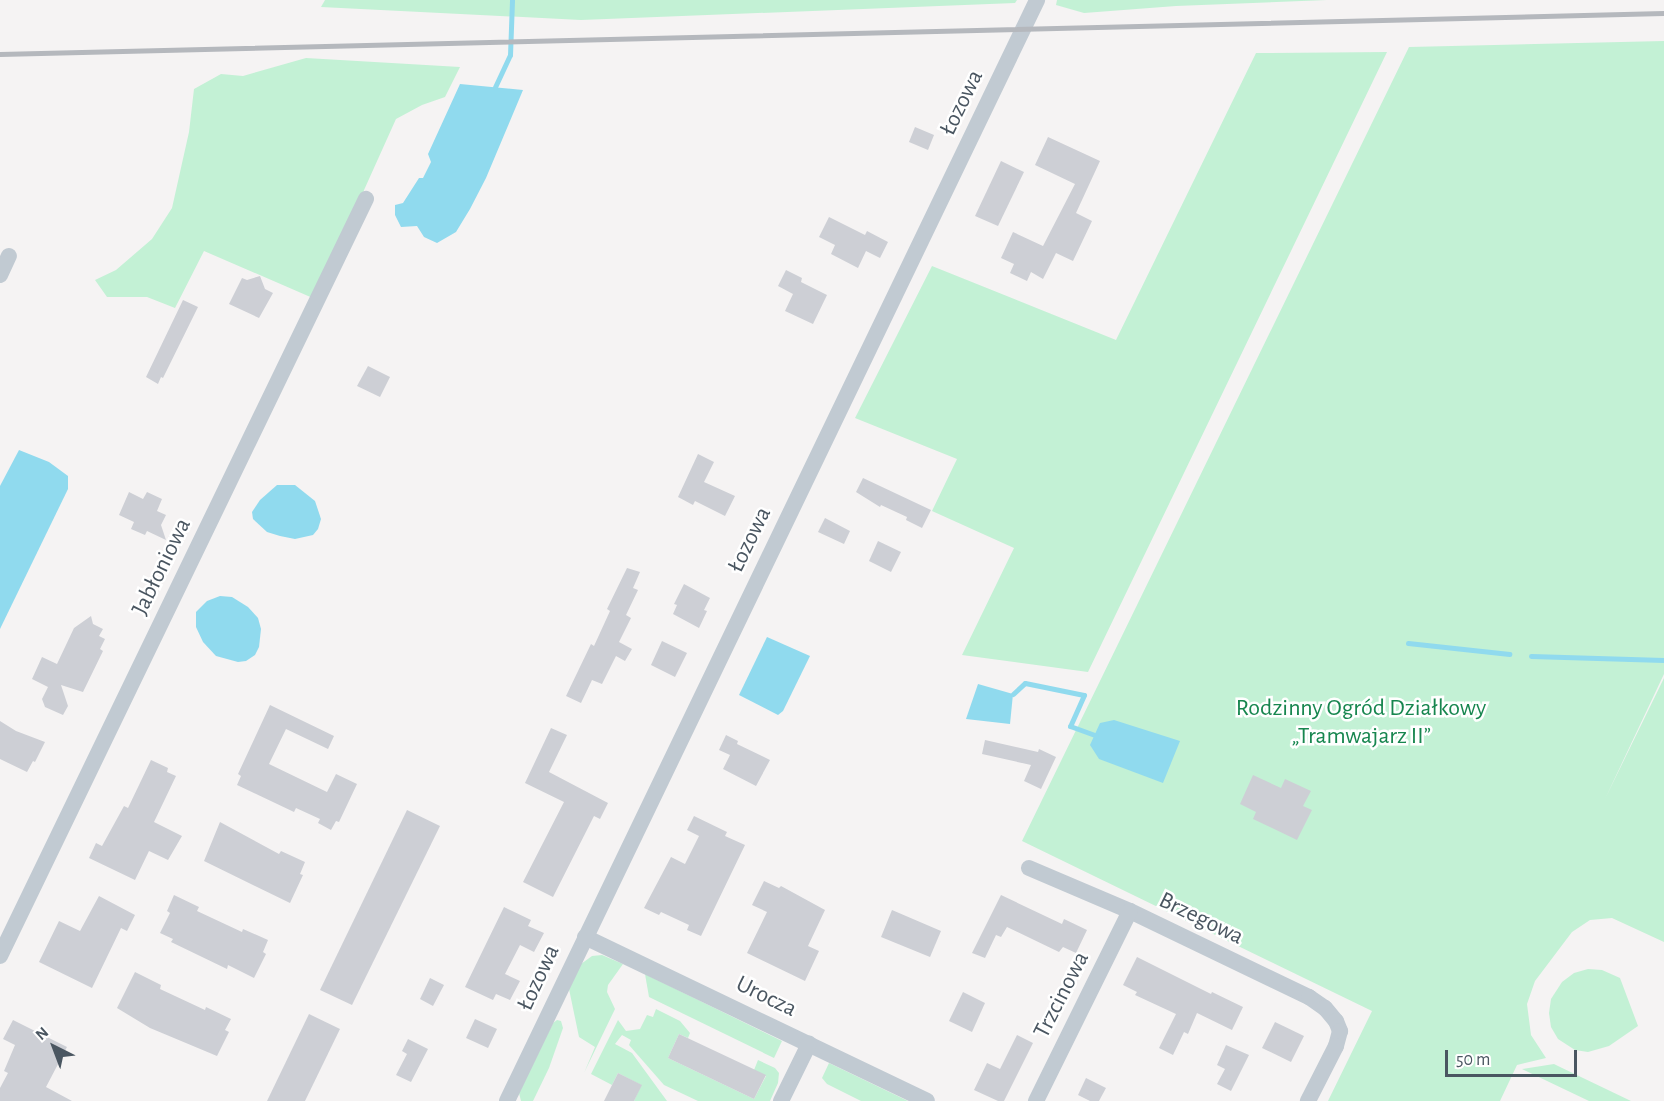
<!DOCTYPE html>
<html>
<head>
<meta charset="utf-8">
<style>
	body { margin:0 }
	#map { position:relative; width:1664px; height:1101px; overflow:hidden; background:#f5f3f3; font-family:"Alegreya Sans",sans-serif }
	div>[style] { position:absolute }
	.green>* { inset:0; background:#c3f1d5 }
	.water>* { inset:0; background:#90daee }
	.stream>* { height:5px; margin:-2.5px; padding:0 2.5px; transform-origin:2.5px; border-radius:2.5px; background:#90daee }
	.building>* { inset:0; background:#cdcfd5 }
	.minor>* { height:16px; margin:-8px; padding:0 8px; transform-origin:8px; border-radius:8px; background:#c1cad2 }
	.rail>* { height:4.5px; margin:-2.25px; padding:0 2.25px; transform-origin:2.25px; border-radius:2.25px; background:#b5b8bd }
	span { translate:-50% -50%; white-space:nowrap; text-align:center; line-height:1.15; -webkit-text-stroke:5px #fff; paint-order:stroke }
	.street-label { font-size:24px; color:#4a5661 }
	.park-label { font-size:24px; color:#17864f }
	.north { position:absolute; left:24px; top:1017px; width:60px; height:60px; -webkit-text-stroke:4px #fff; paint-order:stroke; rotate:318deg; font-size:16px; font-weight:700; line-height:24px; text-align:center; color:#4a5661 }
	.north::after { content:''; display:block; margin:auto; width:21px; height:27px; background:#4a5661; clip-path:polygon(50% 0,100% 100%,50% 72%,0 100%) }
	.scale { position:absolute; left:1445px; top:1050px; width:132px; height:27px; box-sizing:border-box; border:3px solid #4a5661; border-top:0; padding-left:8px; font-size:18px; line-height:21px; white-space:nowrap; color:#4a5661; -webkit-text-stroke:4px #fff; paint-order:stroke }
</style>
</head>
<body>
<div id="map">
	<div class="green">
		<i style="clip-path:polygon(325px 0,1017px 0,1015px 3px,581px 20px,321px 7px)"></i>
		<i style="clip-path:polygon(1057px 0,1327px 0,1176px 6px,1084px 13px,1056px 5px)"></i>
		<i style="clip-path:polygon(1664px 41px,1664px 674px,1605px 799px,1664px 678px,1664px 942px,1612px 918px,1590px 920px,1572px 932px,1535px 981px,1527px 1004px,1531px 1035px,1546px 1058px,1517px 1065px,1500px 1101px,1328px 1101px,1372px 1011px,1022px 841px,1409px 47px)"></i>
		<i style="clip-path:polygon(1387px 52px,1088px 672px,962px 655px,1014px 548px,932px 511px,957px 459px,855px 418px,932px 266px,1116px 340px,1256px 53px)"></i>
		<i style="clip-path:polygon(306px 58px,460px 67px,445px 97px,422px 105px,396px 119px,315px 299px,204px 251px,175px 308px,147px 297px,107px 297px,95px 280px,116px 270px,152px 239px,172px 208px,189px 132px,194px 89px,221px 74px,243px 76px)"></i>
		<i style="clip-path:polygon(602px 955px,623px 964px,608px 985px,607px 992px,615px 1009px,584px 1073px,595px 1047px,579px 1037px,569px 989px,581px 964px,592px 956px)"></i>
		<i style="clip-path:polygon(1588px 969px,1602px 970px,1620px 978px,1638px 1026px,1609px 1046px,1588px 1052px,1575px 1050px,1558px 1039px,1551px 1027px,1549px 1013px,1551px 999px,1562px 982px,1574px 973px)"></i>
		<i style="clip-path:polygon(645px 974px,782px 1041px,774px 1058px,649px 997px)"></i>
		<i style="clip-path:polygon(656px 1009px,680px 1021px,690px 1033px,688px 1038px,679px 1034px,668px 1058px,754px 1099px,766px 1076px,754px 1070px,758px 1060px,775px 1068px,779px 1073px,778px 1083px,770px 1101px,698px 1101px,664px 1085px,629px 1045px,631px 1040px,622px 1035px,615px 1044px,632px 1053px,667px 1101px,634px 1101px,641px 1085px,618px 1073px,612px 1085px,591px 1074px,618px 1020px,626px 1031px,640px 1029px,647px 1015px,653px 1017px)"></i>
		<i style="clip-path:polygon(557px 1020px,561px 1021px,563px 1028px,549px 1068px,533px 1101px,521px 1101px,519px 1093px,553px 1023px)"></i>
		<i style="clip-path:polygon(829px 1063px,908px 1101px,861px 1101px,827px 1084px,822px 1078px)"></i>
		<i style="clip-path:polygon(1554px 1064px,1558px 1066px,1631px 1101px,1589px 1101px,1522px 1069px)"></i>
	</div>
	<div class="water">
		<i style="clip-path:polygon(460px 84px,523px 90px,486px 178px,470px 209px,456px 232px,437px 243px,424px 237px,417px 226px,401px 227px,395px 215px,395px 205px,403px 203px,419px 178px,423px 178px,431px 162px,428px 154px)"></i>
		<i style="clip-path:polygon(19px 450px,49px 462px,68px 476px,68px 489px,0 629px,0 486px)"></i>
		<i style="clip-path:polygon(277px 485px,295px 485px,315px 501px,321px 519px,318px 529px,313px 535px,295px 539px,280px 536px,267px 532px,253px 519px,252px 512px,260px 500px)"></i>
		<i style="clip-path:polygon(220px 596px,232px 597px,248px 607px,258px 618px,261px 629px,259px 647px,255px 655px,246px 661px,238px 662px,216px 656px,203px 642px,196px 627px,196px 612px,207px 601px)"></i>
		<i style="clip-path:polygon(767px 637px,810px 656px,783px 711px,778px 715px,739px 695px)"></i>
		<i style="clip-path:polygon(978px 684px,1013px 694px,1010px 724px,966px 719px)"></i>
		<i style="clip-path:polygon(1114px 720px,1180px 741px,1163px 783px,1099px 759px,1090px 745px,1100px 723px)"></i>
	</div>
	<div class="stream">
		<i style="left:495px;top:87px;width:35px;rotate:-65deg"></i>
		<i style="left:510px;top:55px;width:55px;rotate:-87.9deg"></i>
		<i style="left:1408px;top:643px;width:102px;rotate:6.2deg"></i>
		<i style="left:1531px;top:656px;width:133px;rotate:1.7deg"></i>
		<i style="left:1013px;top:694px;width:16px;rotate:-43deg"></i>
		<i style="left:1025px;top:683px;width:60px;rotate:11.5deg"></i>
		<i style="left:1084px;top:695px;width:34px;rotate:114deg"></i>
		<i style="left:1070px;top:726px;width:27px;rotate:20deg"></i>
	</div>
	<div class="building">
		<i style="clip-path:polygon(915px 127px,934px 135px,928px 150px,909px 142px)"></i>
		<i style="clip-path:polygon(1048px 137px,1100px 161px,1076px 213px,1092px 221px,1073px 261px,1056px 253px,1043px 279px,1031px 272px,1027px 281px,1010px 273px,1014px 264px,1001px 258px,1013px 232px,1043px 246px,1075px 184px,1035px 165px)"></i>
		<i style="clip-path:polygon(1001px 161px,1024px 172px,998px 226px,975px 216px)"></i>
		<i style="clip-path:polygon(829px 217px,865px 235px,867px 231px,888px 242px,880px 258px,866px 251px,858px 268px,831px 254px,835px 245px,819px 237px)"></i>
		<i style="clip-path:polygon(786px 270px,802px 278px,801px 282px,827px 295px,813px 324px,785px 311px,793px 294px,778px 286px)"></i>
		<i style="clip-path:polygon(260px 276px,265px 289px,273px 293px,259px 318px,229px 304px,242px 278px,247px 280px)"></i>
		<i style="clip-path:polygon(183px 300px,198px 307px,163px 378px,161px 377px,158px 384px,146px 377px)"></i>
		<i style="clip-path:polygon(368px 366px,390px 377px,380px 397px,357px 386px)"></i>
		<i style="clip-path:polygon(698px 454px,714px 462px,704px 482px,735px 496px,725px 516px,695px 501px,693px 505px,678px 497px)"></i>
		<i style="clip-path:polygon(863px 478px,931px 510px,922px 528px,906px 520px,907px 517px,881px 505px,880px 507px,856px 492px)"></i>
		<i style="clip-path:polygon(129px 492px,143px 499px,147px 492px,162px 499px,157px 511px,166px 515px,161px 525px,166px 540px,147px 531px,145px 535px,131px 529px,134px 522px,119px 515px)"></i>
		<i style="clip-path:polygon(825px 518px,850px 531px,844px 544px,818px 532px)"></i>
		<i style="clip-path:polygon(878px 541px,901px 552px,891px 572px,869px 561px)"></i>
		<i style="clip-path:polygon(627px 568px,640px 572px,633px 588px,638px 590px,626px 615px,631px 618px,619px 642px,632px 649px,625px 661px,616px 656px,602px 684px,592px 680px,581px 703px,566px 696px,591px 644px,594px 646px,610px 611px,607px 609px)"></i>
		<i style="clip-path:polygon(684px 584px,710px 598px,704px 610px,707px 611px,699px 628px,673px 614px,677px 605px,674px 604px)"></i>
		<i style="clip-path:polygon(91px 616px,93px 624px,103px 629px,99px 636px,105px 639px,100px 649px,103px 651px,83px 692px,61px 685px,68px 706px,63px 715px,45px 707px,42px 699px,48px 687px,32px 679px,42px 657px,57px 664px,74px 628px)"></i>
		<i style="clip-path:polygon(662px 641px,687px 653px,675px 677px,651px 665px)"></i>
		<i style="clip-path:polygon(270px 705px,334px 736px,328px 749px,286px 729px,269px 764px,327px 792px,336px 774px,357px 784px,339px 822px,336px 821px,331px 830px,318px 823px,320px 819px,296px 808px,294px 812px,237px 785px,241px 776px,238px 774px)"></i>
		<i style="clip-path:polygon(0 721px,16px 731px,45px 742px,35px 762px,33px 761px,27px 772px,0 759px)"></i>
		<i style="clip-path:polygon(551px 728px,567px 735px,549px 772px,608px 803px,600px 819px,594px 816px,553px 897px,523px 882px,564px 802px,525px 783px)"></i>
		<i style="clip-path:polygon(726px 735px,738px 741px,737px 744px,770px 760px,756px 786px,723px 769px,730px 755px,719px 750px)"></i>
		<i style="clip-path:polygon(985px 740px,1038px 752px,1039px 749px,1056px 757px,1041px 789px,1024px 781px,1031px 765px,982px 754px)"></i>
		<i style="clip-path:polygon(151px 760px,168px 768px,167px 772px,176px 776px,154px 822px,182px 836px,168px 860px,149px 851px,135px 880px,89px 858px,96px 843px,102px 846px,124px 806px,128px 808px)"></i>
		<i style="clip-path:polygon(1253px 775px,1281px 788px,1285px 779px,1311px 791px,1303px 806px,1312px 810px,1297px 840px,1253px 819px,1256px 812px,1240px 804px)"></i>
		<i style="clip-path:polygon(407px 810px,440px 826px,352px 1005px,320px 990px)"></i>
		<i style="clip-path:polygon(694px 816px,727px 832px,725px 836px,745px 845px,701px 936px,687px 930px,689px 925px,661px 912px,659px 915px,644px 908px,671px 857px,685px 864px,699px 836px,687px 830px)"></i>
		<i style="clip-path:polygon(220px 822px,279px 854px,281px 851px,305px 862px,300px 874px,303px 875px,290px 903px,204px 861px)"></i>
		<i style="clip-path:polygon(764px 881px,779px 888px,781px 886px,825px 910px,808px 946px,819px 951px,805px 981px,747px 953px,767px 912px,752px 905px)"></i>
		<i style="clip-path:polygon(174px 895px,199px 907px,197px 911px,242px 932px,243px 929px,268px 940px,263px 952px,266px 954px,254px 978px,228px 965px,227px 969px,171px 942px,173px 939px,160px 933px,170px 913px,167px 911px)"></i>
		<i style="clip-path:polygon(1001px 895px,1062px 924px,1064px 919px,1087px 930px,1076px 953px,1063px 947px,1059px 952px,1007px 927px,1001px 937px,996px 935px,985px 958px,972px 953px)"></i>
		<i style="clip-path:polygon(99px 896px,135px 915px,127px 931px,121px 928px,92px 988px,39px 962px,59px 921px,80px 931px)"></i>
		<i style="clip-path:polygon(504px 907px,531px 920px,528px 926px,544px 933px,534px 952px,520px 945px,505px 974px,520px 981px,510px 1000px,496px 994px,493px 1000px,465px 987px)"></i>
		<i style="clip-path:polygon(892px 910px,941px 931px,930px 957px,881px 937px)"></i>
		<i style="clip-path:polygon(1137px 957px,1211px 994px,1212px 992px,1243px 1007px,1232px 1030px,1197px 1013px,1188px 1034px,1184px 1032px,1173px 1055px,1159px 1048px,1176px 1014px,1135px 995px,1137px 992px,1123px 985px)"></i>
		<i style="clip-path:polygon(135px 972px,161px 985px,160px 989px,205px 1010px,206px 1007px,231px 1019px,225px 1030px,229px 1032px,217px 1056px,150px 1028px,117px 1008px)"></i>
		<i style="clip-path:polygon(430px 978px,444px 985px,433px 1006px,420px 999px)"></i>
		<i style="clip-path:polygon(963px 992px,985px 1003px,972px 1032px,949px 1021px)"></i>
		<i style="clip-path:polygon(309px 1014px,340px 1029px,305px 1101px,267px 1101px)"></i>
		<i style="clip-path:polygon(475px 1019px,497px 1029px,488px 1048px,466px 1038px)"></i>
		<i style="clip-path:polygon(13px 1020px,67px 1047px,46px 1087px,72px 1101px,0 1101px,0 1088px,8px 1073px,4px 1071px,15px 1045px,3px 1039px)"></i>
		<i style="clip-path:polygon(1275px 1022px,1304px 1036px,1291px 1062px,1262px 1048px)"></i>
		<i style="clip-path:polygon(679px 1034px,766px 1075px,754px 1099px,668px 1058px)"></i>
		<i style="clip-path:polygon(1017px 1035px,1033px 1043px,1004px 1101px,998px 1101px,974px 1090px,987px 1063px,1000px 1069px)"></i>
		<i style="clip-path:polygon(408px 1039px,428px 1049px,411px 1082px,396px 1075px,407px 1054px,402px 1051px)"></i>
		<i style="clip-path:polygon(1226px 1045px,1249px 1055px,1231px 1091px,1217px 1084px,1225px 1069px,1217px 1065px)"></i>
		<i style="clip-path:polygon(618px 1073px,642px 1085px,634px 1101px,604px 1101px)"></i>
		<i style="clip-path:polygon(1086px 1078px,1106px 1088px,1099px 1101px,1090px 1101px,1078px 1095px)"></i>
	</div>
	<div class="minor">
		<i style="left:0;top:275px;width:21px;rotate:-65deg"></i>
		<i style="left:1029px;top:868px;width:110px;rotate:23.1deg"></i>
		<i style="left:1130px;top:911px;width:199px;rotate:25.7deg"></i>
		<i style="left:1309px;top:997px;width:19px;rotate:35deg"></i>
		<i style="left:1325px;top:1008px;width:17px;rotate:50deg"></i>
		<i style="left:1336px;top:1021px;width:11px;rotate:68deg"></i>
		<i style="left:1340px;top:1031px;width:16px;rotate:105deg"></i>
		<i style="left:1336px;top:1046px;width:62px;rotate:117deg"></i>
		<i style="left:585px;top:937px;width:379px;rotate:25.6deg"></i>
		<i style="left:0;top:956px;width:841px;rotate:-64.2deg"></i>
		<i style="left:507px;top:1101px;width:1222px;rotate:-64.29deg"></i>
		<i style="left:781px;top:1101px;width:64px;rotate:-63.8deg"></i>
		<i style="left:1036px;top:1101px;width:212px;rotate:-63.7deg"></i>
	</div>
	<div class="rail">
		<i style="left:0;top:54px;width:1665px;rotate:-1.41deg"></i>
	</div>
	<div class="street-label">
		<span style="left:962px;top:103px;rotate:-64deg">Łozowa</span>
		<span style="left:750px;top:540px;rotate:-64deg">Łozowa</span>
		<span style="left:162px;top:567px;rotate:-64deg">Jabłoniowa</span>
		<span style="left:1201px;top:919px;rotate:26deg">Brzegowa</span>
		<span style="left:539px;top:978px;rotate:-65deg">Łozowa</span>
		<span style="left:1062px;top:995px;rotate:-63deg">Trzcinowa</span>
		<span style="left:766px;top:997px;rotate:26deg">Urocza</span>
	</div>
	<div class="park-label">
		<span style="left:1361px;top:723px">Rodzinny Ogród Działkowy<br>„Tramwajarz II”</span>
	</div>
	<div class="north">N</div>
	<div class="scale">50 m</div>
</div>
</body>
</html>
